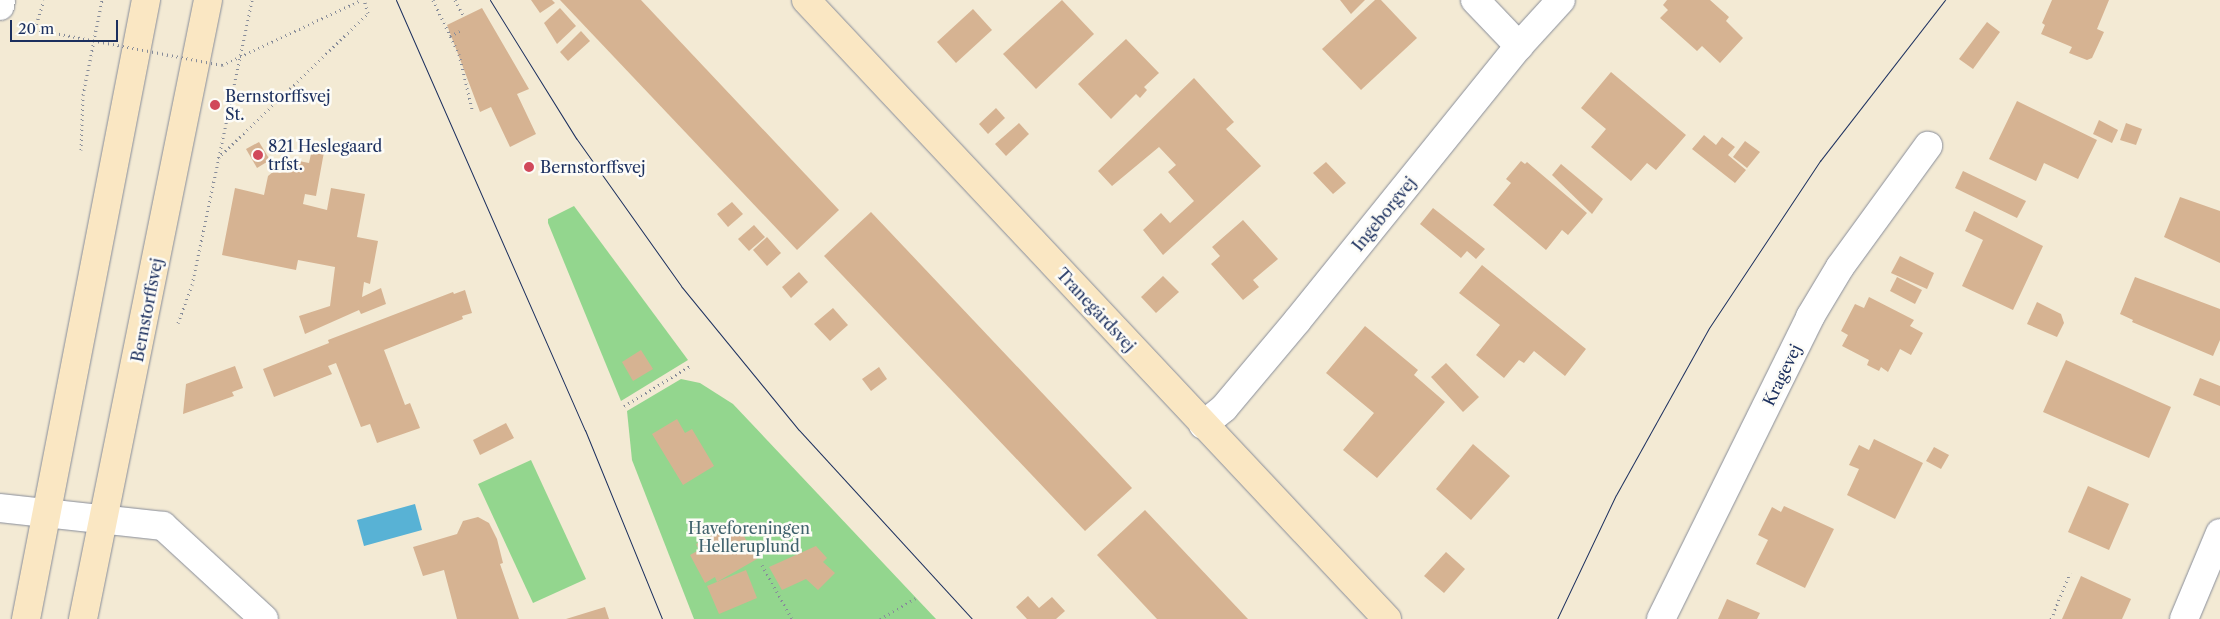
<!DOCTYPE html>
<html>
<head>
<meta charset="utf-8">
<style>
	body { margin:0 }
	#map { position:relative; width:2220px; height:619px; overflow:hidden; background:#f3ead4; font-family:"Libre Caslon Text",serif }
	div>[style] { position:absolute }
	.green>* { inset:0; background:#93d68e }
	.water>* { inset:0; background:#58b2d5 }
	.building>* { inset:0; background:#d6b392 }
	.path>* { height:3px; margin-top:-1.5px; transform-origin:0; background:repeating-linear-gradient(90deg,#878c99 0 1px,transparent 0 5px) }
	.roads { filter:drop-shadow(0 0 1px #878c99) drop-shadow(0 0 1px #878c99) }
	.street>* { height:28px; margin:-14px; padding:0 14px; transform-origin:14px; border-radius:14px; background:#fff }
	.secondary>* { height:28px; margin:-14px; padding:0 14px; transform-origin:14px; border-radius:14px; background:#fae7c3 }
	.tram>* { height:1px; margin:-0.5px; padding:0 0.5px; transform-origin:0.5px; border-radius:0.5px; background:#1b2f5e }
	.path-bridge>* { height:3px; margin-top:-1.5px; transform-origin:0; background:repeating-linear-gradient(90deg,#878c99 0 1px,transparent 0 5px) }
	.dots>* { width:14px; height:14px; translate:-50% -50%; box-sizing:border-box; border:2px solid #fdfcf7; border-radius:50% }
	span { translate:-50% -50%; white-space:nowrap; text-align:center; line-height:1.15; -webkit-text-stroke:5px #fdfcf7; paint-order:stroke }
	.poi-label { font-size:16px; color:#1b2f5e }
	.left { translate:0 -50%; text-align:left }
	.street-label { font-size:16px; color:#1b2f5e }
	.park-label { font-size:16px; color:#3f616c }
	.scale { position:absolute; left:10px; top:20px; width:108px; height:22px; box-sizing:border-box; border:2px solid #1b2f5e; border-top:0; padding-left:6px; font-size:15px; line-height:18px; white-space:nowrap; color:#1b2f5e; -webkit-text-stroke:4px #fdfcf7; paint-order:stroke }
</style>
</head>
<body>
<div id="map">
	<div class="green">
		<i style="clip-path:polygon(574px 206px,688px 360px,621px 401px,548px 223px,548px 219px)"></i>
		<i style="clip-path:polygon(681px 379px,700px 383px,733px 404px,936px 619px,694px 619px,632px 460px,627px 411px)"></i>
		<i style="clip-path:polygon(531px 460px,586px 579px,533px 603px,478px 484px)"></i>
	</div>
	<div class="water">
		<i style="clip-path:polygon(415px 504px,422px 530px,364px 546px,357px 520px)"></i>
	</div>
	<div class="building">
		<i style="clip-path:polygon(531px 0,552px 0,555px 3px,540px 13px)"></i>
		<i style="clip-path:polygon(560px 0,641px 0,839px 210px,797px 250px)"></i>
		<i style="clip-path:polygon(1062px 0,1094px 34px,1036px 89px,1003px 54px)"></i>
		<i style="clip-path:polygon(1340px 0,1365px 0,1351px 14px)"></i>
		<i style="clip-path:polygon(1375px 0,1381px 0,1417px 38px,1361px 90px,1322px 49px)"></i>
		<i style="clip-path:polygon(1667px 0,1710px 0,1729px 17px,1726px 21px,1743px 38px,1720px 63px,1702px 46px,1697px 51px,1660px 18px,1668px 10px,1663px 5px)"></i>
		<i style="clip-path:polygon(2052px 0,2109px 0,2097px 29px,2104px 32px,2092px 58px,2087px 60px,2069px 53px,2072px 47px,2041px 34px,2045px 25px,2042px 23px)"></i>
		<i style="clip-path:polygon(482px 8px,529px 89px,517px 94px,536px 134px,510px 147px,491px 107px,480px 112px,447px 25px)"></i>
		<i style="clip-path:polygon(560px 8px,576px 26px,557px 44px,544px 23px)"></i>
		<i style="clip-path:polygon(973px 9px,992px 30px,956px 63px,937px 42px)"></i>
		<i style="clip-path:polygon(1987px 22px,2000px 32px,1973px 69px,1959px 59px)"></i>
		<i style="clip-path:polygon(581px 31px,590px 41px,568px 61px,560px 52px)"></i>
		<i style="clip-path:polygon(1126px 39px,1159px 73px,1144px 87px,1147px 90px,1140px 98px,1136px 94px,1111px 119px,1078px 84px)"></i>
		<i style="clip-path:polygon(1611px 72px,1686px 135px,1656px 170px,1647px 163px,1631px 181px,1591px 147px,1606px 129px,1581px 108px)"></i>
		<i style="clip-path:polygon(1194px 78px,1234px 122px,1226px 129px,1261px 166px,1163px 255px,1143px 230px,1161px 213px,1170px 223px,1194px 201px,1168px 172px,1176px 165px,1159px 147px,1112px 186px,1098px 171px)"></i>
		<i style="clip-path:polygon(2017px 101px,2097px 140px,2078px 179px,2044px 163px,2036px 181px,1989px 159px)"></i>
		<i style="clip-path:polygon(996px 108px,1005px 118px,988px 134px,979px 124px)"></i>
		<i style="clip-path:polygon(2099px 120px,2118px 130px,2112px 143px,2093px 134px)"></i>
		<i style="clip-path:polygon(1019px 123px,1029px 134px,1006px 156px,995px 144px)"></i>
		<i style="clip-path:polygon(2126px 123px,2142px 129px,2136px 145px,2120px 140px)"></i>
		<i style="clip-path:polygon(1704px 135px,1716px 145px,1722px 137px,1735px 147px,1728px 155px,1746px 170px,1735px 183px,1692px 149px)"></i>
		<i style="clip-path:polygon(1745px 141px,1760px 152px,1747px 168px,1733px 157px)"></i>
		<i style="clip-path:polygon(259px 142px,270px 160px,257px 168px,246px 149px)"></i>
		<i style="clip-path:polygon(312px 149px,324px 152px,316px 196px,305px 194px,303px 204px,327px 210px,331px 188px,365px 194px,357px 237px,378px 241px,370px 284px,364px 282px,362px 297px,381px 288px,386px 304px,361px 314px,359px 310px,305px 334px,299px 316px,330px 306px,335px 267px,298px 260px,296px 270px,222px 255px,235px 188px,264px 195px,268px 176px,289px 159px,309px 163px)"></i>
		<i style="clip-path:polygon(1521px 161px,1525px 164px,1527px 162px,1587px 213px,1568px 235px,1562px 230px,1546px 250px,1493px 205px,1511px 183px,1506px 179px)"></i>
		<i style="clip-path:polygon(1326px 162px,1346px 183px,1333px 194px,1313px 173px)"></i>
		<i style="clip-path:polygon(1561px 164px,1603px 199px,1592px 214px,1552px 175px)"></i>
		<i style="clip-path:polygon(1963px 171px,2026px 201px,2017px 218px,1955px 188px)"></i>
		<i style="clip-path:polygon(2180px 197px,2220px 211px,2220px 263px,2164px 237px)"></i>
		<i style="clip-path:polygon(732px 202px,743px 214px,728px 227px,717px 214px)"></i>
		<i style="clip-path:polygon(1433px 208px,1485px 249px,1476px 259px,1467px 251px,1461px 258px,1420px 224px)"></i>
		<i style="clip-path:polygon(1974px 211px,2043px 246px,2013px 310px,1962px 286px,1983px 240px,1965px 231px)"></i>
		<i style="clip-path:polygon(871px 212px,1132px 488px,1085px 531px,824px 256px)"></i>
		<i style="clip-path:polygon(1243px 220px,1278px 259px,1253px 280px,1259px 287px,1243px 300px,1211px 264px,1220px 256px,1212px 247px)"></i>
		<i style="clip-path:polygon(754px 225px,765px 237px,749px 251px,738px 239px)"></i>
		<i style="clip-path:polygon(767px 237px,781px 253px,767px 266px,753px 250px)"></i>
		<i style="clip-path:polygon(1900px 256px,1934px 273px,1927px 289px,1891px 273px)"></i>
		<i style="clip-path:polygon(1482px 265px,1586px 349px,1565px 376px,1534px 351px,1524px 363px,1519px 360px,1504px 378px,1476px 355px,1500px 325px,1459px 293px)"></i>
		<i style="clip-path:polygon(799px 272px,808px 282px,791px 298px,782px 287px)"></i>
		<i style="clip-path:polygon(1163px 276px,1179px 292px,1156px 313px,1141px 297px)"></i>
		<i style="clip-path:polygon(1897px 277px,1922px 290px,1915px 304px,1890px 291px)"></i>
		<i style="clip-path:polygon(2135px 277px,2220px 309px,2220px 340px,2213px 356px,2132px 322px,2133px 320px,2120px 314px)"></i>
		<i style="clip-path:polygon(465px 290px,472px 313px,462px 316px,463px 319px,384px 350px,405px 405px,410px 403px,420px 428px,377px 443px,370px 424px,361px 427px,336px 363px,328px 366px,332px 374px,274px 397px,263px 369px,329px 343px,328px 340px,453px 292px,454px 294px)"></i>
		<i style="clip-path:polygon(1869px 297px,1914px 320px,1910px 326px,1923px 333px,1911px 355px,1900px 349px,1888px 372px,1881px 367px,1879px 371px,1867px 365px,1869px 360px,1842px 346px,1848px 335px,1841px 331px,1855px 304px,1864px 308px)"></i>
		<i style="clip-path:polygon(2037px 302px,2061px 314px,2064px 323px,2057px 337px,2027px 324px)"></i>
		<i style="clip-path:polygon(833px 308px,848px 325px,830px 341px,814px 324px)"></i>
		<i style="clip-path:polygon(1365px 326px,1418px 370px,1414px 375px,1445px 402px,1377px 478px,1343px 450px,1374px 413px,1326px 373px)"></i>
		<i style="clip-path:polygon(641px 350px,653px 369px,633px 381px,622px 362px)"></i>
		<i style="clip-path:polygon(2066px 360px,2171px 407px,2149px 458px,2043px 412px)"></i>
		<i style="clip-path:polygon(1446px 363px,1479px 397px,1463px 412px,1431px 377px)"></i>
		<i style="clip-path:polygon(235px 366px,243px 388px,232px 392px,234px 396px,183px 414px,186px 384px)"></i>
		<i style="clip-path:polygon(879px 367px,887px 379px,871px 391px,862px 379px)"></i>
		<i style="clip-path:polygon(2200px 378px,2220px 386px,2220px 406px,2193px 395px)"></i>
		<i style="clip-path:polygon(677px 419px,685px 433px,692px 429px,714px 466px,683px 485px,652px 434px)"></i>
		<i style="clip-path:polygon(506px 423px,514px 438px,480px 455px,473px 440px)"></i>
		<i style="clip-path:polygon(1874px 439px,1923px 463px,1895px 519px,1847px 495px,1859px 469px,1849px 465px,1859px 445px,1869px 450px)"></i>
		<i style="clip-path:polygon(1473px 444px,1510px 476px,1471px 520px,1436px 489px)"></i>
		<i style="clip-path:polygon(1934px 447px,1949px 455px,1941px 469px,1926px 461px)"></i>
		<i style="clip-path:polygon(2088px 486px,2129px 504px,2109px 550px,2068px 532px)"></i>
		<i style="clip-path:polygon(1784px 506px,1834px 529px,1805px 588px,1756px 564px,1768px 540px,1758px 535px,1772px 507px,1781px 512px)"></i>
		<i style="clip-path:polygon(1145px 510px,1248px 619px,1157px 619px,1097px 555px)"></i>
		<i style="clip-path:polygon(478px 517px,489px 523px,497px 539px,503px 563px,500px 564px,519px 619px,457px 619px,444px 570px,423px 576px,413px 547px,457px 534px,463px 521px)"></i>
		<i style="clip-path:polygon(736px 522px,757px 559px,717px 582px,715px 577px,705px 583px,690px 555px,699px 550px,696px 544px)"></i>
		<i style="clip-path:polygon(816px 546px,827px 558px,823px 562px,835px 573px,818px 590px,806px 579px,782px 590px,769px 567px)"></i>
		<i style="clip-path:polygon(1446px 552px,1465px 569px,1444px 593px,1424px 576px)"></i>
		<i style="clip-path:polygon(746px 570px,757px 598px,719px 614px,707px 586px)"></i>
		<i style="clip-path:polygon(2081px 576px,2131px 599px,2122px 619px,2062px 619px)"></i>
		<i style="clip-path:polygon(1028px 596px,1039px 608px,1052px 597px,1065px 611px,1056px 619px,1027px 619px,1016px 607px)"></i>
		<i style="clip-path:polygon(1727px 599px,1760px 613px,1757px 619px,1718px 619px)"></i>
		<i style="clip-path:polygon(605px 607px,609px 619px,566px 619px)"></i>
	</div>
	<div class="path">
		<i style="left:433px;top:0;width:60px;rotate:64.3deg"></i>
		<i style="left:459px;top:54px;width:57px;rotate:76.7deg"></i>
		<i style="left:455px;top:0;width:19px;rotate:62deg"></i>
		<i style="left:353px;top:4px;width:9px;rotate:-27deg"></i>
		<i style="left:25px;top:27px;width:19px;rotate:12deg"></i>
		<i style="left:35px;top:29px;width:30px;rotate:-73deg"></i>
		<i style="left:450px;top:36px;width:11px;rotate:-27deg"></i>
		<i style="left:81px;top:150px;width:55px;rotate:-87.9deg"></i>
		<i style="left:83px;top:95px;width:97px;rotate:-78.7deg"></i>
		<i style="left:218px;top:158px;width:209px;rotate:-44deg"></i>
		<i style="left:368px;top:13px;width:14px;rotate:-107deg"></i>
		<i style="left:178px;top:323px;width:40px;rotate:-69.8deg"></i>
		<i style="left:192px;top:285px;width:291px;rotate:-78.1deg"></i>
		<i style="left:624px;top:406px;width:77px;rotate:-31.2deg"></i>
		<i style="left:762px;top:565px;width:62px;rotate:60.9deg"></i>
		<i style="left:880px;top:619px;width:42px;rotate:-30.3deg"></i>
		<i style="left:2051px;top:619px;width:50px;rotate:-67.6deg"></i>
	</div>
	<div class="roads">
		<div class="street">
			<i style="left:1475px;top:0;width:64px;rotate:46.3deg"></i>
			<i style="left:0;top:6px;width:6px;rotate:-81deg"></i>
			<i style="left:1203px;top:425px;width:27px;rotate:-39deg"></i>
			<i style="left:1224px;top:408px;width:114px;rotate:-50deg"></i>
			<i style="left:1297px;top:321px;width:353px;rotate:-51.1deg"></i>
			<i style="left:1519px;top:46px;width:62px;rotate:-47.6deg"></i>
			<i style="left:0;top:508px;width:164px;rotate:6.3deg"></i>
			<i style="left:163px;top:526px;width:137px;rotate:42.6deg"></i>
			<i style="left:1661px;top:619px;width:337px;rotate:-63.7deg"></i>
			<i style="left:1810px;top:317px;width:58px;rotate:-59deg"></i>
			<i style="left:1840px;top:267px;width:150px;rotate:-54deg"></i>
			<i style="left:2184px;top:619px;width:93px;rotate:-67.3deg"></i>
		</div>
		<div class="secondary">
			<i style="left:806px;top:0;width:849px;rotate:46.81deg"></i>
			<i style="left:26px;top:619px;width:631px;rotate:-79.03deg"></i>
			<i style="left:83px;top:619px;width:631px;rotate:-78.58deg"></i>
		</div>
	</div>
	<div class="tram">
		<i style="left:396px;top:0;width:470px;rotate:66.3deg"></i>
		<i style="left:585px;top:430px;width:204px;rotate:67.8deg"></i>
		<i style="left:490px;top:0;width:163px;rotate:58.1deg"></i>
		<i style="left:576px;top:138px;width:181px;rotate:54.6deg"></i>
		<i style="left:681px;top:286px;width:186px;rotate:50.7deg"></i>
		<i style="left:799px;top:430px;width:256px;rotate:47.5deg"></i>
		<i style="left:1557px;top:619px;width:137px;rotate:-64.6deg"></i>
		<i style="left:1616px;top:495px;width:191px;rotate:-60.9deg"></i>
		<i style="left:1709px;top:328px;width:201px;rotate:-56.4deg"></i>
		<i style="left:1820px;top:161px;width:204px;rotate:-52.2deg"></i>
	</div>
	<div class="path-bridge">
		<i style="left:44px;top:31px;width:181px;rotate:10.8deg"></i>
		<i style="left:222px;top:65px;width:145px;rotate:-25deg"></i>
	</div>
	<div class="dots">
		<i style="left:215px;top:105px;background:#d1495b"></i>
		<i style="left:258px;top:155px;background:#d1495b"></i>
		<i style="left:529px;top:167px;background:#d1495b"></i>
	</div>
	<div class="poi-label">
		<span class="left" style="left:225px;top:105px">Bernstorffsvej<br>St.</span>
		<span class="left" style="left:268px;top:155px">821 Heslegaard<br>trfst.</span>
		<span class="left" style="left:540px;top:167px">Bernstorffsvej</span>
	</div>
	<div class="street-label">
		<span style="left:1384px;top:214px;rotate:-51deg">Ingeborgvej</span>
		<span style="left:147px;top:310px;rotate:-79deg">Bernstorffsvej</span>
		<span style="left:1096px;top:310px;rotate:47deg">Tranegårdsvej</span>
		<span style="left:1782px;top:375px;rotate:-64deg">Kragevej</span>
	</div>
	<div class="park-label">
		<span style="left:749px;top:537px">Haveforeningen<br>Helleruplund</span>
	</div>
	<div class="scale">20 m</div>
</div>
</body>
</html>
